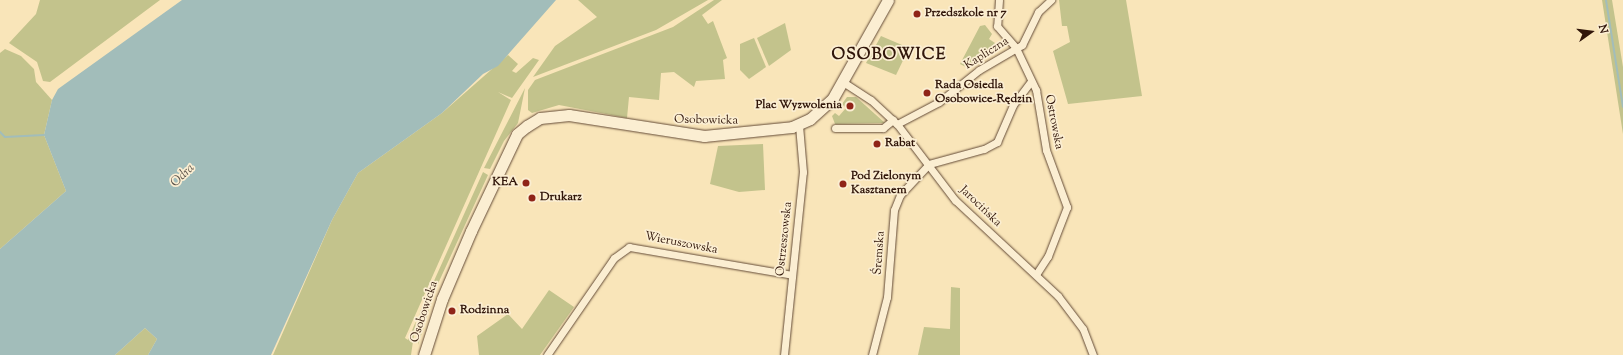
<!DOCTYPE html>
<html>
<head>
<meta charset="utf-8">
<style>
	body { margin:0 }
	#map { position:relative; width:1623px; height:355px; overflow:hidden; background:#f9e5b9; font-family:"Sorts Mill Goudy",serif }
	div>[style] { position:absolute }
	.green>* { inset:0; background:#c3c38c }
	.water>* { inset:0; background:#a2bdba }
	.stream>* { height:2px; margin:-1px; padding:0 1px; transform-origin:1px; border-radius:1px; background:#a2bdba }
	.roads { filter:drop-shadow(0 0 1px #634a36) drop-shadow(0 0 1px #634a36) }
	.street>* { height:7px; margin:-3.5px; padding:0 3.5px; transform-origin:3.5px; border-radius:3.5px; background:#fbeed2 }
	.secondary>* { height:11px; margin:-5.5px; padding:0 5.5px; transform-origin:5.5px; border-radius:5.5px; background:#fbeed2 }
	.dots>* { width:11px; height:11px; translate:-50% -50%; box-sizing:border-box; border:2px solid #fbeed2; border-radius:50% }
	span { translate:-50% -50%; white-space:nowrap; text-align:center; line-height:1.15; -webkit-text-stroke:3.5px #fbeed2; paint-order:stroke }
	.poi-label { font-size:12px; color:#31160a; font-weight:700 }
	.left { translate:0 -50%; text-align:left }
	.right { translate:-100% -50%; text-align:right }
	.street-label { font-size:12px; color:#31160a }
	.water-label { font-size:13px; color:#595048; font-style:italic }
	.district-label { font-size:16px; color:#31160a; font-weight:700; letter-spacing:1px }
	.north { position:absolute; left:1571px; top:12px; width:40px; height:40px; -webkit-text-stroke:3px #fbeed2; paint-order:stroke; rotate:76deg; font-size:11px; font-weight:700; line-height:16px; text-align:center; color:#31160a }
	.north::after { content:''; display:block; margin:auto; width:14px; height:18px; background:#31160a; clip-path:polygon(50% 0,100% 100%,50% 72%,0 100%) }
</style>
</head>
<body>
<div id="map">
	<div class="green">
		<i style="clip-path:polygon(40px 0,160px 0,50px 82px,43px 81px,37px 62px,9px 43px,36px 14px)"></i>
		<i style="clip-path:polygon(578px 0,708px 0,656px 30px,533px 77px,555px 46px,597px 17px)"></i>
		<i style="clip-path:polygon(714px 0,722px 0,702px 15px,708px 24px,713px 21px,727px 58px,723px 60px,725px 79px,696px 81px,694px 87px,674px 72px,661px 73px,659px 100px,629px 97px,627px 118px,559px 105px,532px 113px,528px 110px,528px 90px,535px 80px,673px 27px)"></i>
		<i style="clip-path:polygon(1059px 0,1126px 0,1142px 96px,1068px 104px,1053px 51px,1070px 42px,1067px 26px,1062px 26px)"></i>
		<i style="clip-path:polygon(1602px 0,1612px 0,1623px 67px,1623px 134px)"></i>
		<i style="clip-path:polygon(785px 23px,791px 50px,769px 66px,757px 38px)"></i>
		<i style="clip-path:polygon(985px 25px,992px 34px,989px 39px,995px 43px,987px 54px,982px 52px,980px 60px,975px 57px,972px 67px,968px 68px,960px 64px,980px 26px)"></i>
		<i style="clip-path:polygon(881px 36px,909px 48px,896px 75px,866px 63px)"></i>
		<i style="clip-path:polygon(754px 38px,766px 67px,749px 79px,740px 70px,740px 44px)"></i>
		<i style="clip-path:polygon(5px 49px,21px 56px,34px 69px,36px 82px,52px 100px,44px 135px,66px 191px,0 249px,0 53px)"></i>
		<i style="clip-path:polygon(508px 55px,518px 64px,512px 71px,516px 73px,533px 58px,539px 60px,512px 98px,498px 92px,511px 100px,405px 338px,408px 340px,416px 321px,411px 355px,273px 355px,332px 220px,358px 173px,442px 113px)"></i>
		<i style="clip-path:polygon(525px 88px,518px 123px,504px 141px,490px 169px,484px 168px)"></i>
		<i style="clip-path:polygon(847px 97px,856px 97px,885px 123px,835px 124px,832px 116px,835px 113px,839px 116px,846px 108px,842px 104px)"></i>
		<i style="clip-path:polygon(763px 144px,765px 190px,739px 192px,710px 184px,718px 146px)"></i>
		<i style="clip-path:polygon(483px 172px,488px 175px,436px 288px,418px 345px,420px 312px)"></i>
		<i style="clip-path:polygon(951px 287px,960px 288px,960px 355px,918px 355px,924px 327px,950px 329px)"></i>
		<i style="clip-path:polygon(549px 290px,574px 307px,540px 355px,479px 355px,477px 336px,508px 314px,522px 329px)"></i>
		<i style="clip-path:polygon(145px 328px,157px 339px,148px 355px,115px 355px)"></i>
	</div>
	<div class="water">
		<i style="clip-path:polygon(182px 0,556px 0,498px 66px,483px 74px,442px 113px,358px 173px,332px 220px,271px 355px,148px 355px,157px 339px,145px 328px,115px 355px,0 355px,0 249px,66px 191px,44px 135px,52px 100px,58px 89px)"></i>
	</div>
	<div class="stream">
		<i style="left:1606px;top:0;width:108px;rotate:81deg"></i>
		<i style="left:0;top:132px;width:7px;rotate:45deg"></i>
		<i style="left:5px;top:137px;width:39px;rotate:-3deg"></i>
	</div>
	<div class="roads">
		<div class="street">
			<i style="left:999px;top:0;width:26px;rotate:94deg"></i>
			<i style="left:997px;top:26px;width:29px;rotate:49deg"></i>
			<i style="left:1016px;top:48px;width:47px;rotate:64.5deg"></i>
			<i style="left:1036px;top:90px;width:61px;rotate:80.5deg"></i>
			<i style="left:1046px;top:150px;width:61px;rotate:69.8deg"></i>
			<i style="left:1067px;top:207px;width:53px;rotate:111.2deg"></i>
			<i style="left:1048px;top:256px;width:20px;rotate:123deg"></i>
			<i style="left:843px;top:82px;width:33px;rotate:33deg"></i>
			<i style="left:871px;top:100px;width:35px;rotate:43deg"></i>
			<i style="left:897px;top:124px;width:96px;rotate:52.7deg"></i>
			<i style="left:955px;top:200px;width:141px;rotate:43deg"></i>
			<i style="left:1058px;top:296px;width:41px;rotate:52.9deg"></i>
			<i style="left:1083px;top:329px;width:28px;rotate:69deg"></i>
			<i style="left:897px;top:124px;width:47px;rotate:-27.6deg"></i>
			<i style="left:939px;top:102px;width:51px;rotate:-38.7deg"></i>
			<i style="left:979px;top:70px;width:50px;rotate:-30.2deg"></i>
			<i style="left:1022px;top:45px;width:37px;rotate:-64deg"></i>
			<i style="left:1038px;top:12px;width:18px;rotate:-43deg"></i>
			<i style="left:835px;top:128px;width:48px"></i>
			<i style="left:883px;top:128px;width:13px;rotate:-39deg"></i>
			<i style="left:547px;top:355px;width:118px;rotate:-55.4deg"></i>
			<i style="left:614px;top:258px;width:19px;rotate:-36deg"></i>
			<i style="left:629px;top:247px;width:165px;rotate:9.7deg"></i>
			<i style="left:784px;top:355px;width:184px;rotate:-84.1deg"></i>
			<i style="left:803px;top:172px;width:47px;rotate:-94.9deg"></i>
			<i style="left:872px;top:355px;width:60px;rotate:-75.5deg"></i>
			<i style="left:887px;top:297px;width:87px;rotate:-85.4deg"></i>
			<i style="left:894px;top:210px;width:16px;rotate:-68deg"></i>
			<i style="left:900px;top:195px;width:42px;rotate:-46.9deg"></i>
			<i style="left:929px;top:164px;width:57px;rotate:-15.3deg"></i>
			<i style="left:984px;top:149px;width:15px;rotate:-28deg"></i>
			<i style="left:997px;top:142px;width:40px;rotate:-66.6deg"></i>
			<i style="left:1013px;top:105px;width:30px;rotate:-53deg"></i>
		</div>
		<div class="secondary">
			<i style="left:424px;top:355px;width:59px;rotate:-72.2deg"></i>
			<i style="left:442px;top:299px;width:74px;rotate:-66.9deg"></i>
			<i style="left:471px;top:231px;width:107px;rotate:-64.6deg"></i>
			<i style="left:517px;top:134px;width:13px;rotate:-39deg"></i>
			<i style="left:527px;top:126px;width:15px;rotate:-32deg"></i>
			<i style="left:540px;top:118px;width:29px;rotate:-6deg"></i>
			<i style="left:569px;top:115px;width:137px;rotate:8.8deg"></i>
			<i style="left:704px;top:136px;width:88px;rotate:-5.8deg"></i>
			<i style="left:792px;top:127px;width:20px;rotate:-24deg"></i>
			<i style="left:810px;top:119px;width:31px;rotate:-42deg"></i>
			<i style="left:833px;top:98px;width:112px;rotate:-60.7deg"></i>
		</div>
	</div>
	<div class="dots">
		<i style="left:917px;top:14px;background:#8f2418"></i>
		<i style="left:927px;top:93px;background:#8f2418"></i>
		<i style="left:850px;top:106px;background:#8f2418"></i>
		<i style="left:877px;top:144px;background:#8f2418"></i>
		<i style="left:526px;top:183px;background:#8f2418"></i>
		<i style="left:843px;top:184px;background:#8f2418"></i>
		<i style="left:532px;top:198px;background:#8f2418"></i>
		<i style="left:452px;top:311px;background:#8f2418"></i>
	</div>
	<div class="poi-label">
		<span class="left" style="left:925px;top:14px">Przedszkole nr 7</span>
		<span class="left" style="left:935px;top:93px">Rada Osiedla<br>Osobowice-Rędzin</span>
		<span class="right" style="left:842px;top:106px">Plac Wyzwolenia</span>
		<span class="left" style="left:885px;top:144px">Rabat</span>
		<span class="left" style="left:851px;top:184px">Pod Zielonym<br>Kasztanem</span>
		<span class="right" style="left:518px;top:183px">KEA</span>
		<span class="left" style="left:540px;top:198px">Drukarz</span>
		<span class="left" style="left:460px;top:311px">Rodzinna</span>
	</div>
	<div class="street-label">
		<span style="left:987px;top:54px;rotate:-32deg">Kapliczna</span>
		<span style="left:706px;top:121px;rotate:1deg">Osobowicka</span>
		<span style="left:1053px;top:122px;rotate:79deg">Ostrowska</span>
		<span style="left:980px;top:207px;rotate:44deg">Jarocińska</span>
		<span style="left:785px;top:239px;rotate:-84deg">Ostrzeszowska</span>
		<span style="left:681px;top:244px;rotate:11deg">Wieruszowska</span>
		<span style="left:880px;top:253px;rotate:-86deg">Śremska</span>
		<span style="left:425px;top:312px;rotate:-72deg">Osobowicka</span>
	</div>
	<div class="water-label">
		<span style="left:183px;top:176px;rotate:-44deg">Odra</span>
	</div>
	<div class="district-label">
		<span style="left:889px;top:56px">OSOBOWICE</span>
	</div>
	<div class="north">N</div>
</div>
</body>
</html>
